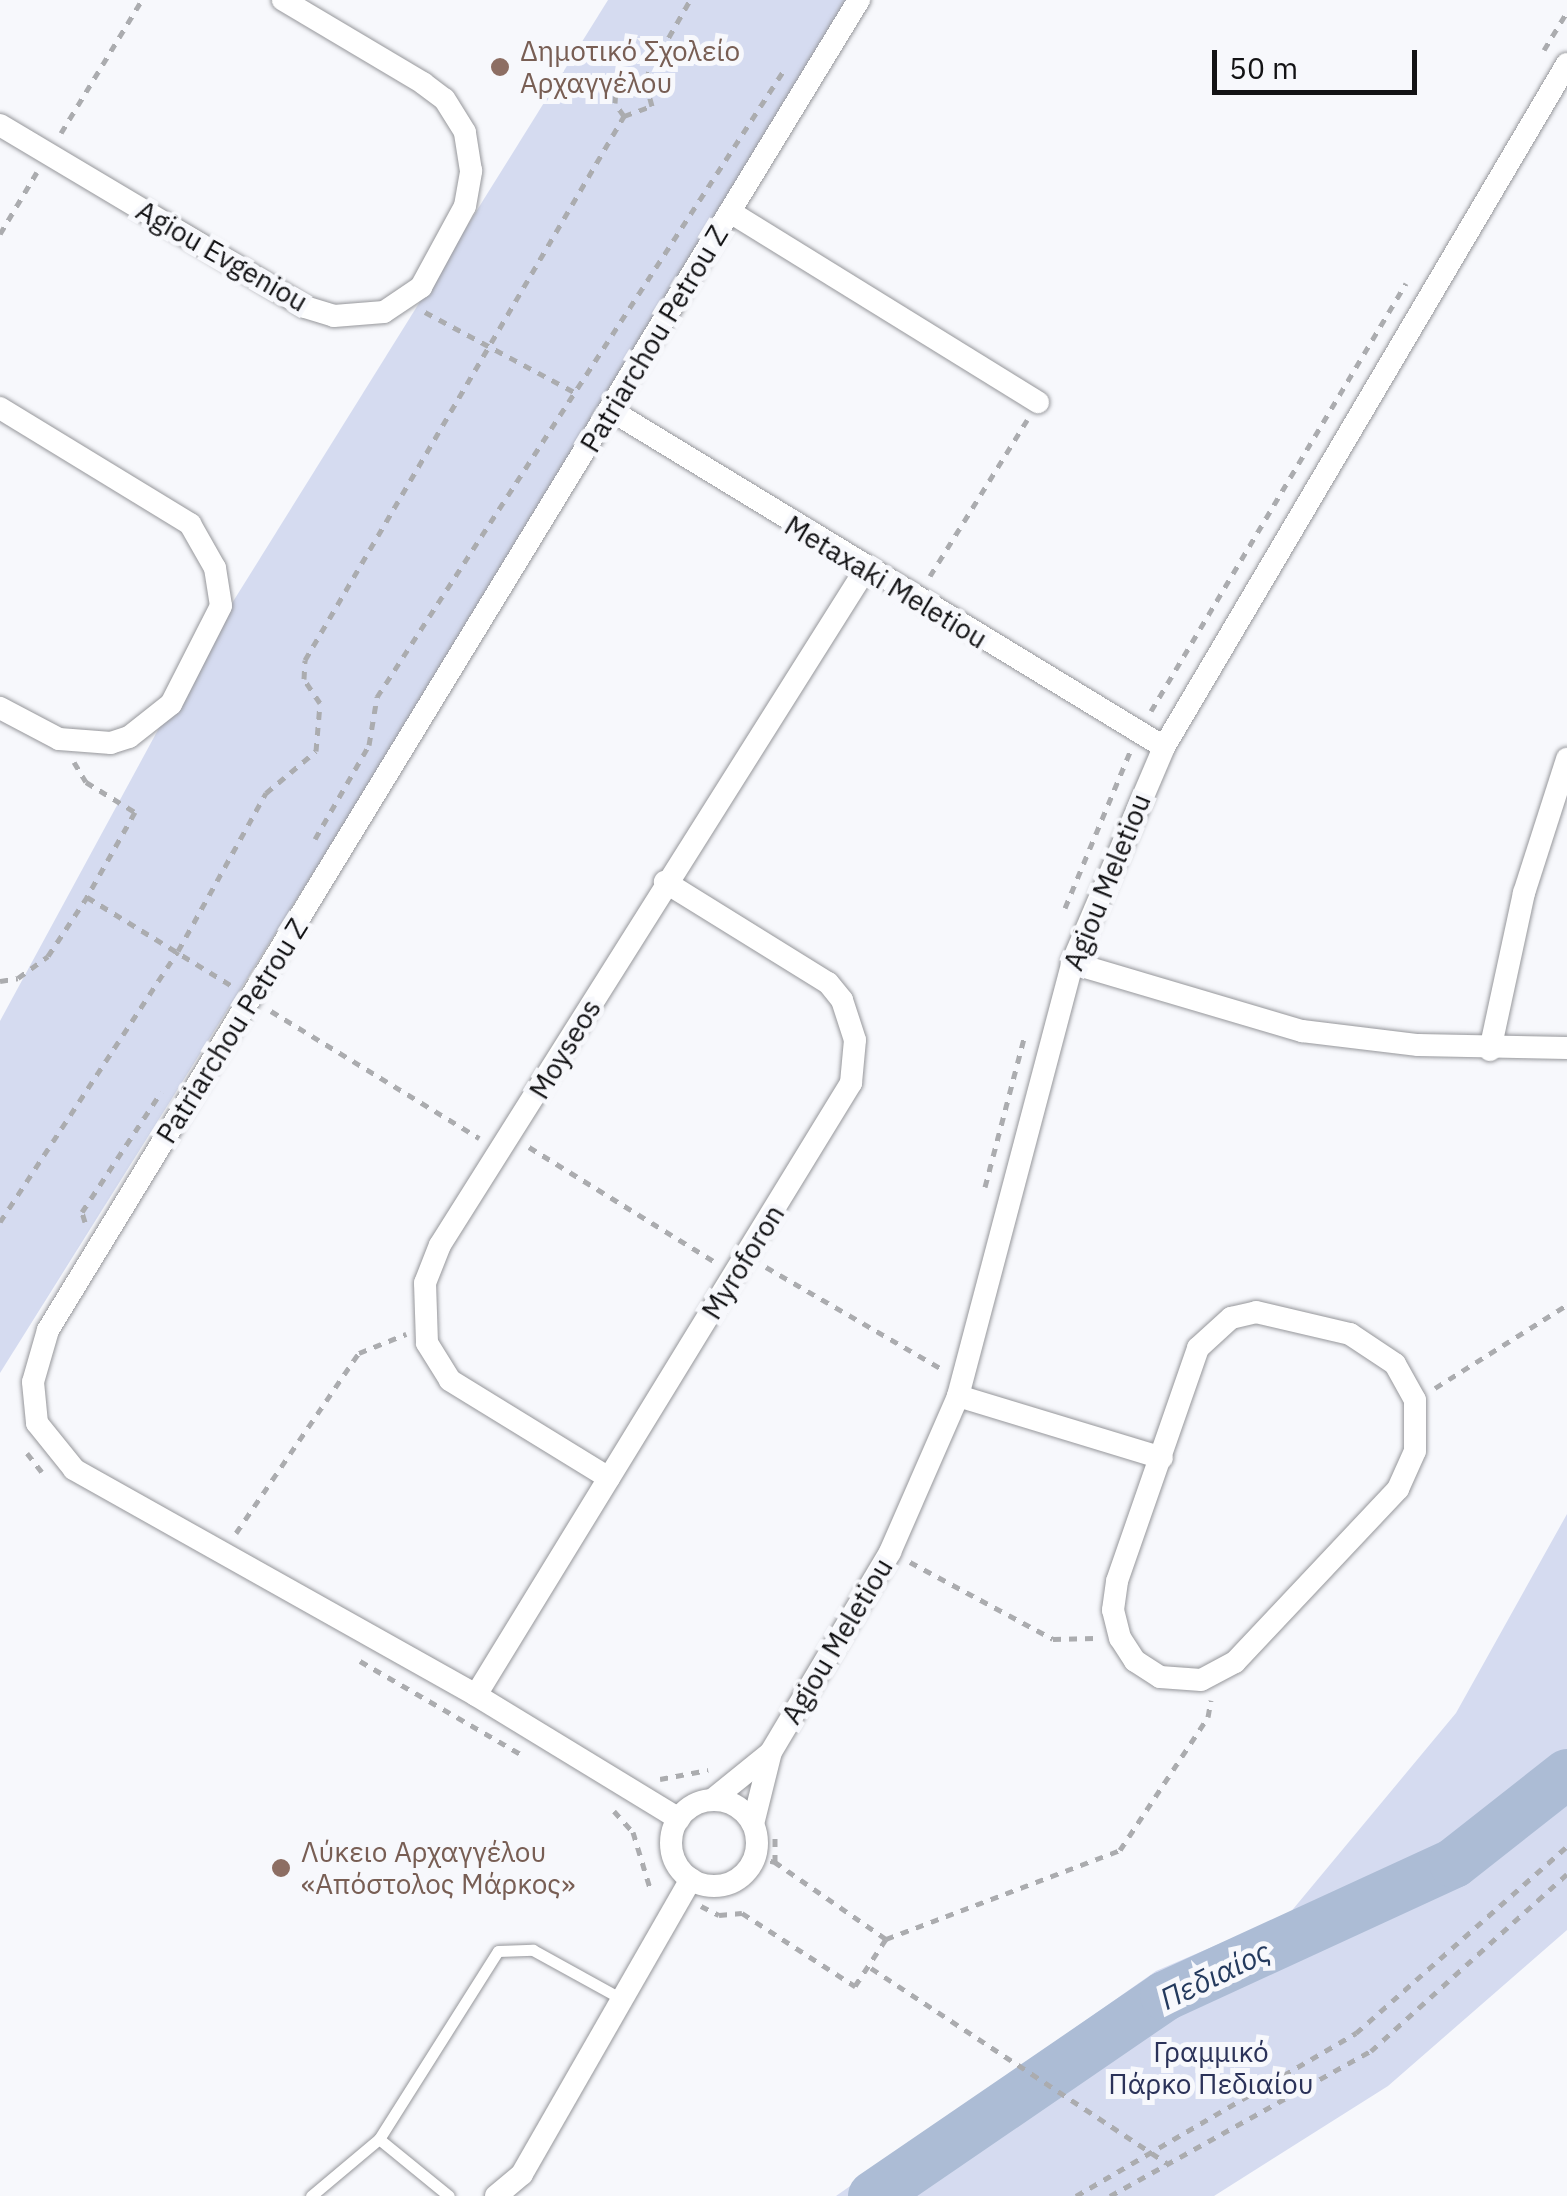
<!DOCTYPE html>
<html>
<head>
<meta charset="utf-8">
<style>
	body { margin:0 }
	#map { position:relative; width:1567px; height:2196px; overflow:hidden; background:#f7f8fc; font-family:"IBM Plex Sans",sans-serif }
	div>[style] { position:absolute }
	.green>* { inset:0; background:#d5dbf0 }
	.river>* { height:50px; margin:-25px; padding:0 25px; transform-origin:25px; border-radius:25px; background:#acbcd5 }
	.path>* { height:5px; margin-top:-2.5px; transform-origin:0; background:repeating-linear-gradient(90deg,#abacaf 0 8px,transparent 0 16px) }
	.roads { filter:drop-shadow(0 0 2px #96979b) drop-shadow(0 0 2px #96979b) }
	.service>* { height:11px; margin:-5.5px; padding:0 5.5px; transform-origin:5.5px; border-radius:5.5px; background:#fff }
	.minor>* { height:22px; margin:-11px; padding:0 11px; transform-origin:11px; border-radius:11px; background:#fff }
	.minor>.ring { margin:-11px; padding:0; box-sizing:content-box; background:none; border:22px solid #fff; border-radius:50% }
	.dots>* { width:28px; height:28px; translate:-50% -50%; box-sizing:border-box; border:5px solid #f7f8fc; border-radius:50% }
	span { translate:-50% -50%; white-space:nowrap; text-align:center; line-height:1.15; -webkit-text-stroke:10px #f7f8fc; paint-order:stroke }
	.education-label { font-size:28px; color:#785e54 }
	.left { translate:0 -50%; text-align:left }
	.street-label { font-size:28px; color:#131315 }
	.park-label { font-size:28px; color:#2b3259 }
	.water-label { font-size:30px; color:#243a5e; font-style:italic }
	.scale { position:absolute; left:1212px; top:50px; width:205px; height:45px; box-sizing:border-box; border:5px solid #131315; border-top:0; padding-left:12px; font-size:30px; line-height:35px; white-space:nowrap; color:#131315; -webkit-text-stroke:8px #f7f8fc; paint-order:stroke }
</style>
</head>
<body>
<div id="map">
	<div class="green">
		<i style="clip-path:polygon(608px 0,860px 0,0 1373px,0 1021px,191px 669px)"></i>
		<i style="clip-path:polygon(1567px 1514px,1567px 1930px,1388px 2086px,1214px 2196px,836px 2196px,1156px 1971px,1289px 1914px,1456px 1713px)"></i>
	</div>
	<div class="river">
		<i style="left:873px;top:2196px;width:354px;rotate:-34.4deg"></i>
		<i style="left:1165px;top:1996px;width:318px;rotate:-24.7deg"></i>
		<i style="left:1454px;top:1863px;width:144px;rotate:-38.2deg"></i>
	</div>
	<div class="path">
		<i style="left:1544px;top:50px;width:44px;rotate:-58.8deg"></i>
		<i style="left:624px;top:116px;width:30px;rotate:-20deg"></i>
		<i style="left:652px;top:106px;width:28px;rotate:-105deg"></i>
		<i style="left:61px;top:133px;width:156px;rotate:-58.7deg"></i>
		<i style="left:0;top:234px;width:72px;rotate:-59.2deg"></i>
		<i style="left:425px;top:312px;width:174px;rotate:28.2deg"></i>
		<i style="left:930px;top:576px;width:184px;rotate:-58.1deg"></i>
		<i style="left:1151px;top:711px;width:498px;rotate:-59.2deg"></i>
		<i style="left:74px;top:762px;width:23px;rotate:59deg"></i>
		<i style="left:86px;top:782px;width:57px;rotate:31.5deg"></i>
		<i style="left:135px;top:812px;width:98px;rotate:119.5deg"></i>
		<i style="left:87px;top:897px;width:170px;rotate:31.5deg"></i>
		<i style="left:315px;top:839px;width:108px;rotate:-60.1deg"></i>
		<i style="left:369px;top:745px;width:49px;rotate:-80.5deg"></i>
		<i style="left:377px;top:697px;width:751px;rotate:-57.01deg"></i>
		<i style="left:1065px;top:908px;width:169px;rotate:-67.4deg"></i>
		<i style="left:0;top:981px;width:18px;rotate:-9deg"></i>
		<i style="left:18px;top:978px;width:37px;rotate:-36deg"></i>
		<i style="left:48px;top:956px;width:71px;rotate:-56.5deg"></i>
		<i style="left:271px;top:1011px;width:244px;rotate:31.4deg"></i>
		<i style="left:529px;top:1147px;width:219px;rotate:31.7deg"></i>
		<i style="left:985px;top:1187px;width:154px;rotate:-75.3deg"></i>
		<i style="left:0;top:1222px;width:324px;rotate:-56.7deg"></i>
		<i style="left:178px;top:951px;width:181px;rotate:-60.9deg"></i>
		<i style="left:266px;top:793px;width:65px;rotate:-40deg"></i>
		<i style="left:316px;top:751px;width:48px;rotate:-85.2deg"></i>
		<i style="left:320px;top:703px;width:29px;rotate:-124deg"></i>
		<i style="left:304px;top:679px;width:19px;rotate:-87deg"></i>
		<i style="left:305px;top:660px;width:631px;rotate:-59.61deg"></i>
		<i style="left:624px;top:116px;width:16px;rotate:-125deg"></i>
		<i style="left:615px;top:103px;width:16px;rotate:-86deg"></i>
		<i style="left:616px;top:87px;width:16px;rotate:-43deg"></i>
		<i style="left:628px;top:76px;width:17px;rotate:10deg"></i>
		<i style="left:645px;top:79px;width:91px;rotate:-60.3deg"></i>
		<i style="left:85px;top:1222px;width:10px;rotate:-107deg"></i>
		<i style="left:82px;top:1212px;width:144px;rotate:-56.6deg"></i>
		<i style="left:766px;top:1267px;width:203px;rotate:30.1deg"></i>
		<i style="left:1435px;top:1388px;width:156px;rotate:-32.2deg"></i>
		<i style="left:27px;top:1453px;width:24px;rotate:52deg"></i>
		<i style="left:236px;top:1533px;width:218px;rotate:-55.7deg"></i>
		<i style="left:359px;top:1353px;width:51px;rotate:-22deg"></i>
		<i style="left:910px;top:1562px;width:162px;rotate:28.3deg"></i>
		<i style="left:1053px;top:1639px;width:42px;rotate:-1.4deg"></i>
		<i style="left:360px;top:1661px;width:190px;rotate:30.1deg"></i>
		<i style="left:660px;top:1779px;width:49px;rotate:-10.6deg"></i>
		<i style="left:614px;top:1811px;width:28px;rotate:48deg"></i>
		<i style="left:633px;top:1832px;width:59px;rotate:73.1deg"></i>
		<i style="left:755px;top:1857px;width:21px;rotate:14deg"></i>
		<i style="left:701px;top:1906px;width:20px;rotate:27deg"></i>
		<i style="left:719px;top:1915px;width:23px;rotate:-5deg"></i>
		<i style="left:742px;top:1913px;width:135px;rotate:32.9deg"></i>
		<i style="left:855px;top:1986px;width:56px;rotate:-56.6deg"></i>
		<i style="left:886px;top:1939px;width:135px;rotate:-145.3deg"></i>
		<i style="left:775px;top:1862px;width:24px;rotate:-90deg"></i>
		<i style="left:886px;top:1939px;width:250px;rotate:-20.8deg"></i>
		<i style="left:1120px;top:1850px;width:159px;rotate:-56.5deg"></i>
		<i style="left:1208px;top:1717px;width:17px;rotate:-80deg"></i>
		<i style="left:871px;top:1968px;width:354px;rotate:33.4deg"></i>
		<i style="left:1076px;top:2196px;width:324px;rotate:-30.2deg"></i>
		<i style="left:1356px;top:2033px;width:282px;rotate:-41.5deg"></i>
		<i style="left:1110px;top:2196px;width:299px;rotate:-29.1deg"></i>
		<i style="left:1371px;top:2051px;width:264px;rotate:-42.1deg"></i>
	</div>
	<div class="roads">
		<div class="service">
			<i style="left:379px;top:2139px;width:90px;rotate:39.2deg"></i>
			<i style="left:311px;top:2196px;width:89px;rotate:-40deg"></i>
			<i style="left:379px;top:2139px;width:222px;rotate:-57.7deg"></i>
			<i style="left:498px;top:1951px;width:35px;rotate:-2deg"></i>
			<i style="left:533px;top:1950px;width:99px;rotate:28.9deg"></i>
		</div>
		<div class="minor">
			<i style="left:0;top:125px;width:355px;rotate:30.8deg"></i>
			<i style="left:305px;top:307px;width:30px;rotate:17deg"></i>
			<i style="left:334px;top:316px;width:50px;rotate:-4.6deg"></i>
			<i style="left:384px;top:312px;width:45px;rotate:-34deg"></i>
			<i style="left:421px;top:287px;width:92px;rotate:-61.5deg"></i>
			<i style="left:465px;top:206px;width:36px;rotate:-80deg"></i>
			<i style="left:471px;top:171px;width:39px;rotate:-99deg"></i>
			<i style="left:465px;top:132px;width:39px;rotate:-122deg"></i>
			<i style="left:444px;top:99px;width:26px;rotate:-143deg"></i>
			<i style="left:423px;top:83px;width:163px;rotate:-149.3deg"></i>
			<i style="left:730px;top:212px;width:362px;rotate:31.7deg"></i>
			<i style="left:0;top:408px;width:223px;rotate:31.4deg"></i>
			<i style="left:190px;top:524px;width:51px;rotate:60.4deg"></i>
			<i style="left:215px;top:568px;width:38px;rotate:81deg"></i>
			<i style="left:221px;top:606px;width:110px;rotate:117deg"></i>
			<i style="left:171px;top:704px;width:53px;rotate:141.8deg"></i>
			<i style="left:129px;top:737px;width:19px;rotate:162deg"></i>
			<i style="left:111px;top:743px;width:52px;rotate:-175.6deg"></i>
			<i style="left:59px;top:739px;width:67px;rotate:-152.3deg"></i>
			<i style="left:612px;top:411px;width:646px;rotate:31.33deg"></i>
			<i style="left:1072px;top:963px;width:240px;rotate:16.5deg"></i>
			<i style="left:1302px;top:1031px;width:117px;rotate:6.9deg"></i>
			<i style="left:1418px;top:1045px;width:149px;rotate:1.2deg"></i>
			<i style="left:1490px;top:1050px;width:161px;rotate:-77.8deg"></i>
			<i style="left:1524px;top:893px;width:141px;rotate:-72.2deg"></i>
			<i style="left:1256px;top:1312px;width:97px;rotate:13.2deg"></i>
			<i style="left:1350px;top:1334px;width:54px;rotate:33.7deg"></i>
			<i style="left:1395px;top:1364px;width:41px;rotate:60.9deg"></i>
			<i style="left:1415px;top:1400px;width:51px;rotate:90deg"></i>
			<i style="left:1415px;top:1451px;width:42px;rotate:114.1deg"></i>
			<i style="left:1398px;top:1489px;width:238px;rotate:133.3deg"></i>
			<i style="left:1235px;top:1662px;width:38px;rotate:152deg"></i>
			<i style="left:1201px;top:1680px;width:41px;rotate:-175.8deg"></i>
			<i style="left:1160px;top:1677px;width:30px;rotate:-147deg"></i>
			<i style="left:1135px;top:1661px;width:27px;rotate:-123deg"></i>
			<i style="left:1120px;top:1638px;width:29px;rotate:-104deg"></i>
			<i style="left:1113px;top:1610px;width:29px;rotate:-82deg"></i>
			<i style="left:1117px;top:1581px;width:247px;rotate:-70.8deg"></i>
			<i style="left:1198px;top:1348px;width:45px;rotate:-42.3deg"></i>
			<i style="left:1231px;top:1318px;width:26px;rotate:-13deg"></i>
			<i style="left:958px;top:1396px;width:213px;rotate:16.9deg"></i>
			<i style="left:609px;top:1478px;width:187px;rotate:-148.4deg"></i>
			<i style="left:450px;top:1380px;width:44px;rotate:-121.9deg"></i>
			<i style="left:427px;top:1343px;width:60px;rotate:-91.9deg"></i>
			<i style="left:425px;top:1283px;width:41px;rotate:-68.5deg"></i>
			<i style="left:440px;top:1245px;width:798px;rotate:-57.8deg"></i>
			<i style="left:476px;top:1695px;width:718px;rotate:-58.5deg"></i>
			<i style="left:851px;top:1083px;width:43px;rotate:-84.7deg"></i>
			<i style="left:855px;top:1040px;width:42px;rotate:-108deg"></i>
			<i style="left:842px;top:1000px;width:22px;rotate:-129deg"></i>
			<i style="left:828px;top:983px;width:192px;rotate:-148.2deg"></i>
			<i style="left:712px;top:1800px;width:73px;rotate:-38.9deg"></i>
			<i class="ring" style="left:671px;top:1800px;width:64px;height:64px"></i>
			<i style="left:679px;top:1819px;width:238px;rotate:-148.6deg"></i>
			<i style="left:476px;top:1695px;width:461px;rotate:-150.7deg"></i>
			<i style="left:74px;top:1469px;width:59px;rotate:-128.8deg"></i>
			<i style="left:37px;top:1423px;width:41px;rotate:-95.6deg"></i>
			<i style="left:33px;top:1382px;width:54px;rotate:-73.9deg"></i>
			<i style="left:48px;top:1330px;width:1558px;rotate:-58.63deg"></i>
			<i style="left:753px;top:1824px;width:74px;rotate:-76deg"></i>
			<i style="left:771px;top:1752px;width:233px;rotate:-59.2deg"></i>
			<i style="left:890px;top:1552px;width:170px;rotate:-66.4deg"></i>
			<i style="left:958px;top:1396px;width:448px;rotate:-75.2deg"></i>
			<i style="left:1072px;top:963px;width:235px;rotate:-66.9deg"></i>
			<i style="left:1164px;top:747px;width:793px;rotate:-59.46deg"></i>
			<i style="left:496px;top:2196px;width:34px;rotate:-40deg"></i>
			<i style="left:522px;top:2174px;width:340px;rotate:-60.2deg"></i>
		</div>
	</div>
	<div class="dots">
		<i style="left:500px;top:67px;background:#8d6e63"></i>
		<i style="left:281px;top:1868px;background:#8d6e63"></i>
	</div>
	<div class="education-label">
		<span class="left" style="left:520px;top:67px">Δημοτικό Σχολείο<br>Αρχαγγέλου</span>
		<span class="left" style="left:301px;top:1868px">Λύκειο Αρχαγγέλου<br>«Απόστολος Μάρκος»</span>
	</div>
	<div class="street-label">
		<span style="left:222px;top:256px;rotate:30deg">Agiou Evgeniou</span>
		<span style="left:654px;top:339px;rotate:-59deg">Patriarchou Petrou Z</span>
		<span style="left:886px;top:582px;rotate:31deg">Metaxaki Meletiou</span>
		<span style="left:1107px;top:882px;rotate:-68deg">Agiou Meletiou</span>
		<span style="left:232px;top:1031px;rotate:-58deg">Patriarchou Petrou Z</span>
		<span style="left:565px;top:1049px;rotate:-59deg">Moyseos</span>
		<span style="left:743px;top:1262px;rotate:-58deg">Myroforon</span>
		<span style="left:837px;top:1641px;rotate:-59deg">Agiou Meletiou</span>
	</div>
	<div class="park-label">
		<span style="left:1211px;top:2068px">Γραμμικό<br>Πάρκο Πεδιαίου</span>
	</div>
	<div class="water-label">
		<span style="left:1215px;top:1975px;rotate:-26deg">Πεδιαίος</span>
	</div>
	<div class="scale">50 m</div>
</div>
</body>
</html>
